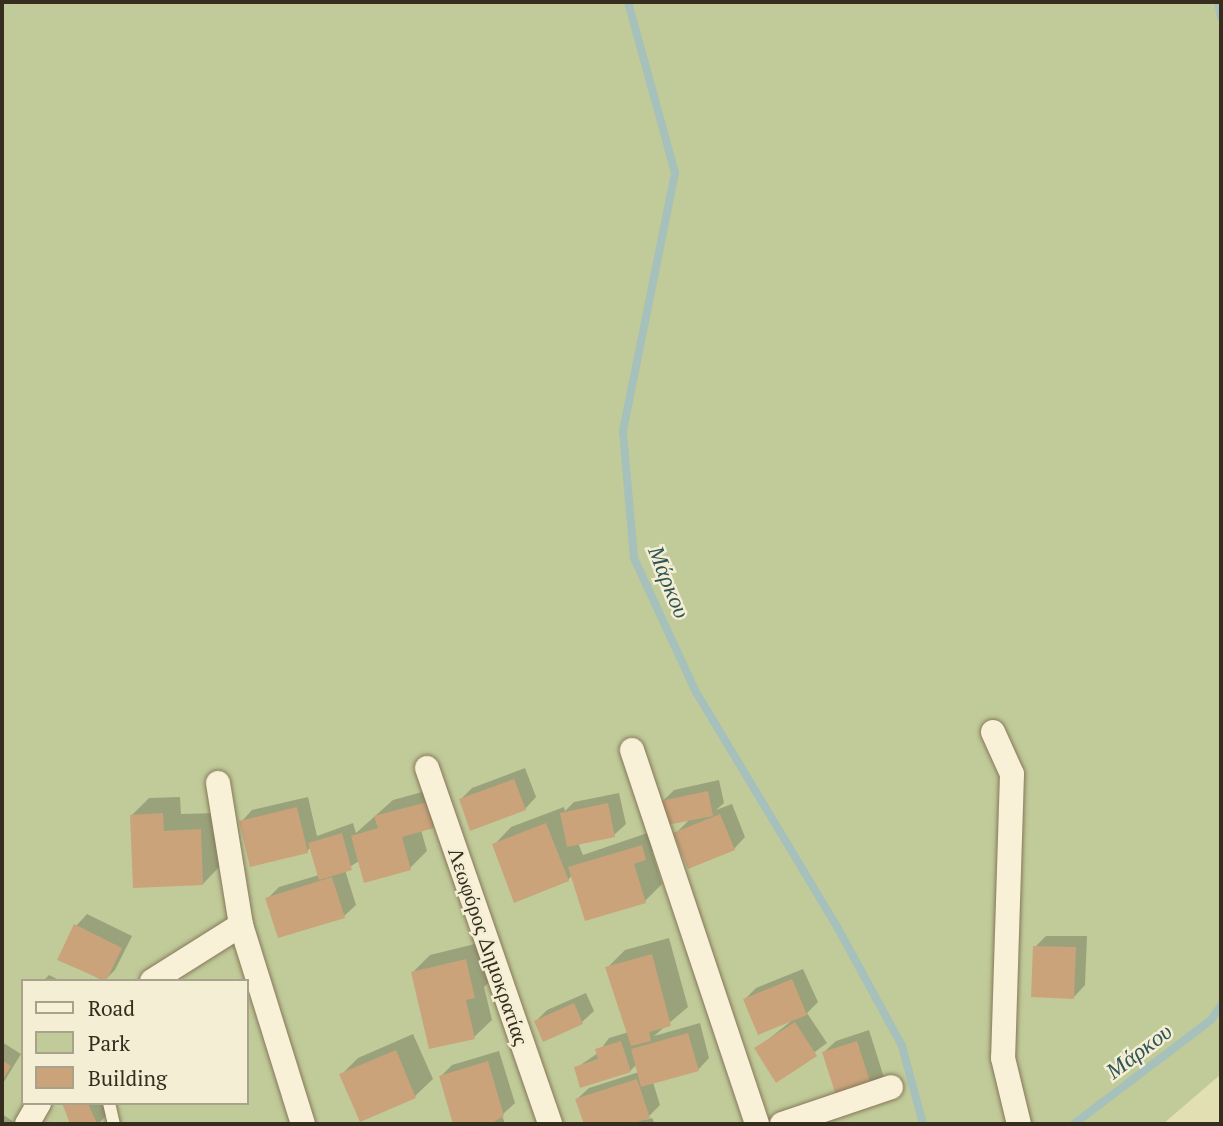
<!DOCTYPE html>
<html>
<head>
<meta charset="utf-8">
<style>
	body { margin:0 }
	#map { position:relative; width:1223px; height:1126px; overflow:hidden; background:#ede4c4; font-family:"PT Serif",serif }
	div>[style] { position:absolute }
	.farmland>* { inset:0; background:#e2dfb2 }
	.green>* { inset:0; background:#c0cb99 }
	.shadow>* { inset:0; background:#0003 }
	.stream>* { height:8px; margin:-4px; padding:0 4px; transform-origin:4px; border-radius:4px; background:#a6c0bb }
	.building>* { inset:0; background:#caa37b }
	.roads { filter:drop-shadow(0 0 2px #87775b) drop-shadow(0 0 2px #87775b) }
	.service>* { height:12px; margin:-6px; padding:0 6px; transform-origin:6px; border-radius:6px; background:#f8f1d7 }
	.minor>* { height:24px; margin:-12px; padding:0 12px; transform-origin:12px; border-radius:12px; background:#f8f1d7 }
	span { translate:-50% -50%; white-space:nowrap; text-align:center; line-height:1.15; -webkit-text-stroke:5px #f4eed4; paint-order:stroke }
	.street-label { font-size:21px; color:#372d1f }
	.water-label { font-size:23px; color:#2e5557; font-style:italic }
	.frame { position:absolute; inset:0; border:4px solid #372d1f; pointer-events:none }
	.legend { position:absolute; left:21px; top:979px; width:228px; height:126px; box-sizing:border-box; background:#f4eed4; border:2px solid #a8a18c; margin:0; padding:9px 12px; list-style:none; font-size:21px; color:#372d1f }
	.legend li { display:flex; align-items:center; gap:14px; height:35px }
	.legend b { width:35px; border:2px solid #a8a18c }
</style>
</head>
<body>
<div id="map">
	<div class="farmland">
		<i style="clip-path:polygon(1221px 1068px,1221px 1124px,1159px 1124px)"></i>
	</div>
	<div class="green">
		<i style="clip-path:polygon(evenodd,2px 2px,1221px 2px,1221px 1074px,1163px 1124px,2px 1124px,2px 2px,23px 981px,247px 981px,247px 1103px,23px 1103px,23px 981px)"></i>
	</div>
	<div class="shadow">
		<i style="clip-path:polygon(525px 768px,536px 797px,525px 809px,461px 799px,472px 788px)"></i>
		<i style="clip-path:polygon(719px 780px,724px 803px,716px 810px,732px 804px,745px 837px,734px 849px,675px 834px,690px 819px,663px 801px,674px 790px)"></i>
		<i style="clip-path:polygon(444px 786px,451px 809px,433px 826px,421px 830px,427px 851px,410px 868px,359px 861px,345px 870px,356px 905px,344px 916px,267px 899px,279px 887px,319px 875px,311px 847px,307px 851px,241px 822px,252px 810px,308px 797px,317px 836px,353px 823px,356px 833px,393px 800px)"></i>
		<i style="clip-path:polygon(619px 793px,626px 824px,614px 835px,578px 843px,583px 855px,659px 829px,663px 841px,652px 852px,662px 884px,645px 901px,572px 875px,568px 880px,494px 845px,511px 827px,564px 807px,565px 811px,574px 802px)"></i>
		<i style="clip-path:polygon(180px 797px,181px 814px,218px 813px,220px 866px,203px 884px,132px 815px,149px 798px)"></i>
		<i style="clip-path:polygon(87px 914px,132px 936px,115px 970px,104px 981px,59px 959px,76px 926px)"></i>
		<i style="clip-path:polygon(1046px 936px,1087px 936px,1085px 985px,1074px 997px,1035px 947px)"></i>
		<i style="clip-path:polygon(669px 938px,688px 1007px,654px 1036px,700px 1023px,709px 1058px,698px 1070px,653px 1082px,660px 1105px,645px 1120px,652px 1118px,655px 1124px,585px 1124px,577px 1099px,589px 1088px,639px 1072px,637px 1064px,630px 1071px,576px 1068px,598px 1053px,609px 1038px,629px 1032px,607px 968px,625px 950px)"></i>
		<i style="clip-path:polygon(483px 942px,492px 979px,484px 987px,492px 1020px,474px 1037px,413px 972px,430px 955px)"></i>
		<i style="clip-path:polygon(803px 969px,818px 1002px,807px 1013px,827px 1043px,777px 1080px,756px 1049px,790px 1022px,745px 999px,756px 988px)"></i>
		<i style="clip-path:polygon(49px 975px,61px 981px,43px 981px)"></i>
		<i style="clip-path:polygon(586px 993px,594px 1011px,582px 1022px,544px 1040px,536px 1021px,547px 1010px)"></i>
		<i style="clip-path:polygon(869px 1030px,886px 1084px,874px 1095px,824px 1052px,836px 1041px)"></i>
		<i style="clip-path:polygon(413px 1034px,433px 1079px,415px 1096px,361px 1120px,341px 1075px,358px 1058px)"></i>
		<i style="clip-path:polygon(2px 1042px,21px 1054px,2px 1085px)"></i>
		<i style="clip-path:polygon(499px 1051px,515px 1103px,502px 1115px,505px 1124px,455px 1124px,441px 1076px,452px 1065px)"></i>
		<i style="clip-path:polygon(64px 1103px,104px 1103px,108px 1114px,98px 1124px,72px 1124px)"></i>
		<i style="clip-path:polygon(2px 1114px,14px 1122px,12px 1124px,2px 1124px)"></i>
	</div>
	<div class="stream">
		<i style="left:628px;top:2px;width:177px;rotate:74.6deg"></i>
		<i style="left:675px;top:173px;width:264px;rotate:101.4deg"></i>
		<i style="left:623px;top:432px;width:126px;rotate:85deg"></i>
		<i style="left:634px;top:558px;width:148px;rotate:65.2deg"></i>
		<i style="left:696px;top:692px;width:270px;rotate:59deg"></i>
		<i style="left:835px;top:923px;width:140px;rotate:61.4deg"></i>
		<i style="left:902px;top:1046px;width:81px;rotate:74.9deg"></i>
		<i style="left:1218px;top:2px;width:16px;rotate:79deg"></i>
		<i style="left:1074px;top:1124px;width:172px;rotate:-37.2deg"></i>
		<i style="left:1211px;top:1020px;width:18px;rotate:-56deg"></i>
	</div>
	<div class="building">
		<i style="clip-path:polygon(514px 779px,526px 810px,470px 831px,459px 799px)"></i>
		<i style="clip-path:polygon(708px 791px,713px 816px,667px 825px,661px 801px)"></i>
		<i style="clip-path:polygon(427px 802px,434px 828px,402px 837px,411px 870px,364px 883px,351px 836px,378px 828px,374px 816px)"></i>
		<i style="clip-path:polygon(608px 803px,615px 837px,567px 847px,560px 813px)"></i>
		<i style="clip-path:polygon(297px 807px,308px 853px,250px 867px,239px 821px)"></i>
		<i style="clip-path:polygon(163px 813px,164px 831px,201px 829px,203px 885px,133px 888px,130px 815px)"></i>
		<i style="clip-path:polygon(720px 814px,735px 850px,688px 869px,673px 833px)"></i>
		<i style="clip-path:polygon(546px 823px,569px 881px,514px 903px,492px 844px)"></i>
		<i style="clip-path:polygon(342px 833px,352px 870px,319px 880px,308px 843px)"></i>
		<i style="clip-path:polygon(642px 845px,646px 860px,634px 864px,646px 903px,585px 921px,568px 867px)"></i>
		<i style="clip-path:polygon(332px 877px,345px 918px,278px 938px,265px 898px)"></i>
		<i style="clip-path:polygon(74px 924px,122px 948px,106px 981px,57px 960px)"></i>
		<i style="clip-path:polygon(1033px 946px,1076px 947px,1074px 999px,1031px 997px)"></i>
		<i style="clip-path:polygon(652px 954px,671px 1026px,649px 1032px,651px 1041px,631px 1046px,605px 967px)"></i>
		<i style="clip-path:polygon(466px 959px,475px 998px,466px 1000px,475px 1039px,429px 1049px,411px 972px)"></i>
		<i style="clip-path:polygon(792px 979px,807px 1015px,758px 1035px,743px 999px)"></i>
		<i style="clip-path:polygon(574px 1003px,583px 1024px,543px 1042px,534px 1021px)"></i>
		<i style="clip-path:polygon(795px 1022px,817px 1056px,776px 1083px,754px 1048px)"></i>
		<i style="clip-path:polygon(688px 1033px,699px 1071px,641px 1087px,631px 1049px)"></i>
		<i style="clip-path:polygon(621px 1041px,631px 1072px,580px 1088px,574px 1067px,598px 1059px,595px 1049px)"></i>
		<i style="clip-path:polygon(857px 1041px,875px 1097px,840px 1108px,822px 1052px)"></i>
		<i style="clip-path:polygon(396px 1050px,416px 1098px,360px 1122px,339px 1074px)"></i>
		<i style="clip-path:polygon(2px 1060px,11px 1066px,2px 1081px)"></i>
		<i style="clip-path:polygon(488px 1061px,504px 1116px,490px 1124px,453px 1124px,439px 1076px)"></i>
		<i style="clip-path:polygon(637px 1079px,650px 1118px,631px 1124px,584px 1124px,575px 1099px)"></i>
		<i style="clip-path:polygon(62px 1103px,88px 1103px,97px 1124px,70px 1124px)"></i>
	</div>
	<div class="roads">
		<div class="service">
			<i style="left:109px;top:1103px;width:22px;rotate:77deg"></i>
		</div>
		<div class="minor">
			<i style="left:993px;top:732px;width:46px;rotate:65.7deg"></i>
			<i style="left:1012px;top:774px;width:284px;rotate:91.8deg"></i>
			<i style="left:1003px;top:1058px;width:68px;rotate:76.4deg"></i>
			<i style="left:632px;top:750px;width:394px;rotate:71.5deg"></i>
			<i style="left:427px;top:768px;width:377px;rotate:70.9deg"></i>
			<i style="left:218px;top:783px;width:144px;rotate:80.8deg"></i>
			<i style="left:241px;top:925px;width:208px;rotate:72.7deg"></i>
			<i style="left:152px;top:981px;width:105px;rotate:-32.2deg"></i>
			<i style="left:27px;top:1124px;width:24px;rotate:-60deg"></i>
			<i style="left:782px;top:1124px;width:115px;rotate:-18.7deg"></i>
		</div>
	</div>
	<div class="street-label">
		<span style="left:489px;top:946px;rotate:71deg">Λεωφόρος Δημοκρατίας</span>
	</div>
	<div class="water-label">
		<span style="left:669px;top:582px;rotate:68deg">Μάρκου</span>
		<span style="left:1139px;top:1051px;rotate:-37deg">Μάρκου</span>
	</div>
	<div class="frame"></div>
	<ul class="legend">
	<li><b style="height:9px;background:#f8f1d7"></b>Road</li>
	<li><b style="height:19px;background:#c0cb99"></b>Park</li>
	<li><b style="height:19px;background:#caa37b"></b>Building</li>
	</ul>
</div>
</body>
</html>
